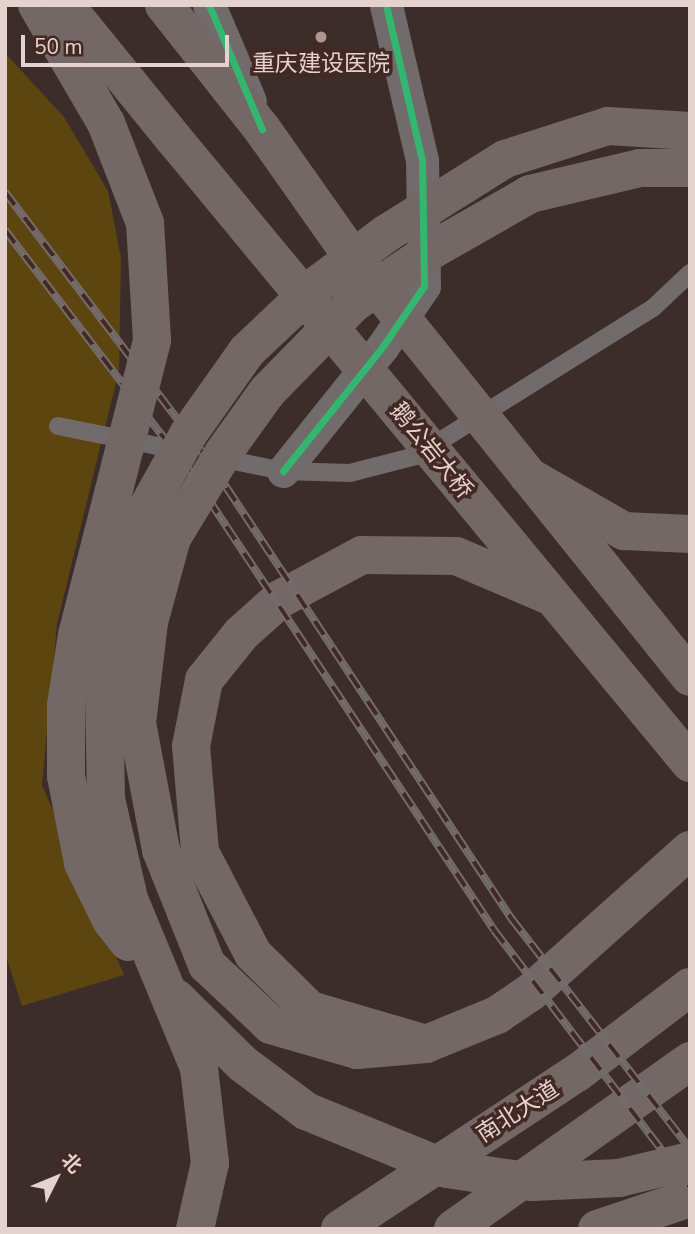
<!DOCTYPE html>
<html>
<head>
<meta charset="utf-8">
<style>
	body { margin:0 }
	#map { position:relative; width:695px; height:1234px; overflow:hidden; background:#3c2d2a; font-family:"Nunito Sans","Noto Sans SC",sans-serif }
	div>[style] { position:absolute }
	.green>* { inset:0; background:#5d4510 }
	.lane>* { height:18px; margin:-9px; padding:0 9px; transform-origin:9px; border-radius:9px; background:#726b6b }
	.street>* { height:33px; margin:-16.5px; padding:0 16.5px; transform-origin:16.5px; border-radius:16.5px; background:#726b6b }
	.highway>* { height:38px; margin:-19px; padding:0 19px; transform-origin:19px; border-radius:19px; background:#736866 }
	.rail>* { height:8px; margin-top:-4px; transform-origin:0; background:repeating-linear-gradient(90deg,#432823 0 16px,#746c6b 0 32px); box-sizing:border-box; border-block:2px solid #746c6b }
	.highway-bridge>* { height:38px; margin:-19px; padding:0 19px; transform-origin:19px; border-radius:19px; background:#736866 }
	.cycleway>* { height:7px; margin:-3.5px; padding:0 3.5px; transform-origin:3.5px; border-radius:3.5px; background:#33b770 }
	.dots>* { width:19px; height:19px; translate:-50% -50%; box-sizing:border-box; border:4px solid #432823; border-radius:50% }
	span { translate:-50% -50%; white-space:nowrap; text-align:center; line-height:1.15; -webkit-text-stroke:7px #432823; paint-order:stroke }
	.poi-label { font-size:23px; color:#e5d2cf }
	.street-label { font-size:23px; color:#e5d2cf }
	.frame { position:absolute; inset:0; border:7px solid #e5d2cf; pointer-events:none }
	.north { position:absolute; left:21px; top:1143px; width:70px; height:70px; -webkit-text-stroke:5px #432823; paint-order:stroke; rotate:47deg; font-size:19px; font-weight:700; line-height:28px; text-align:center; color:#e5d2cf }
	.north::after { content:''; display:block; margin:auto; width:24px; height:32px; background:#e5d2cf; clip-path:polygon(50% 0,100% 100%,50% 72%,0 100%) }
	.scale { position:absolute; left:21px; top:35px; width:208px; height:32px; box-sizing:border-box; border:4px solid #e5d2cf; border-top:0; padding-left:9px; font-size:21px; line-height:24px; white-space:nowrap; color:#e5d2cf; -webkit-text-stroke:5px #432823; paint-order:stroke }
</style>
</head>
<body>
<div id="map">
	<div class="green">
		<i style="clip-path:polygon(5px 53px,64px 117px,108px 191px,121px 258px,119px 370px,57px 624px,42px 785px,124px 975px,22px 1006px,5px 953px)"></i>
	</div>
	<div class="lane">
		<i style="left:58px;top:426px;width:126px;rotate:11.4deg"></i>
		<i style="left:220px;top:458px;width:64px;rotate:11.7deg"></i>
		<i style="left:283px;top:471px;width:67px;rotate:1.7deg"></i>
		<i style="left:350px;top:473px;width:68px;rotate:-14.4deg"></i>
		<i style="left:416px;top:456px;width:279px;rotate:-32deg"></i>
		<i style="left:653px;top:308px;width:51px;rotate:-43.4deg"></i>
	</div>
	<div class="street">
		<i style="left:209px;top:5px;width:104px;rotate:66.9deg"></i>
		<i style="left:283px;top:471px;width:160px;rotate:-51.3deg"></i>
		<i style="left:383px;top:346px;width:73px;rotate:-55.7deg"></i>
		<i style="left:424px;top:286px;width:126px;rotate:-90.9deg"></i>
		<i style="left:422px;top:160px;width:159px;rotate:-103.1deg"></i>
	</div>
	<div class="highway">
		<i style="left:37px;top:5px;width:137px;rotate:59.7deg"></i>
		<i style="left:65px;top:5px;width:173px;rotate:50.9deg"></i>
		<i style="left:164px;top:5px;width:158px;rotate:51.7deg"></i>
		<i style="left:528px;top:476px;width:111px;rotate:29.8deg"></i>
		<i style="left:624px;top:531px;width:66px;rotate:2.6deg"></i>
		<i style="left:550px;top:596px;width:102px;rotate:-156.9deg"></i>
		<i style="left:456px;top:556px;width:94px;rotate:-179.4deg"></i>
		<i style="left:362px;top:555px;width:93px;rotate:151.8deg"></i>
		<i style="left:280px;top:599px;width:52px;rotate:138.1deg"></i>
		<i style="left:241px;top:634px;width:59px;rotate:128.8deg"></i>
		<i style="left:204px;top:680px;width:67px;rotate:101.1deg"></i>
		<i style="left:191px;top:746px;width:106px;rotate:85.1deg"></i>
		<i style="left:200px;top:852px;width:115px;rotate:62.5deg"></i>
		<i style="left:253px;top:954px;width:80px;rotate:44.5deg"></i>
		<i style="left:310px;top:1010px;width:121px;rotate:16.3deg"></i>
		<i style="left:426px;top:1044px;width:77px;rotate:-22.2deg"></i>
		<i style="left:497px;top:1015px;width:41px;rotate:-34.1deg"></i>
		<i style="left:531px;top:992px;width:213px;rotate:-41.8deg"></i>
		<i style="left:66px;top:776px;width:89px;rotate:78.9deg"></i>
		<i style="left:83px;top:863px;width:64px;rotate:63.8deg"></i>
		<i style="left:111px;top:920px;width:28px;rotate:52deg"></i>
		<i style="left:106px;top:799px;width:103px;rotate:77deg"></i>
		<i style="left:129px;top:899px;width:183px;rotate:67.5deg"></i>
		<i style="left:199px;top:1068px;width:96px;rotate:83.4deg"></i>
		<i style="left:210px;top:1163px;width:68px;rotate:102.8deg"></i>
		<i style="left:176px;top:998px;width:94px;rotate:44.6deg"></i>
		<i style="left:243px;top:1064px;width:79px;rotate:36.7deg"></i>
		<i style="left:340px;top:1229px;width:284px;rotate:-33.4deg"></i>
		<i style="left:577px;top:1073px;width:142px;rotate:-37.3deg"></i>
		<i style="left:453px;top:1229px;width:291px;rotate:-35.3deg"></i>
		<i style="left:597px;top:1229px;width:98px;rotate:-18.4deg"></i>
	</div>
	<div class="rail">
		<i style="left:5px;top:192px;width:338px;rotate:52.8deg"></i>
		<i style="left:209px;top:461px;width:548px;rotate:56.54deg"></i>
		<i style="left:511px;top:918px;width:292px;rotate:52.2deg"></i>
		<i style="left:5px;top:230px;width:306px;rotate:52.6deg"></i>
		<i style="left:191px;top:473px;width:548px;rotate:56.45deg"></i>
		<i style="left:494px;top:930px;width:323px;rotate:52.7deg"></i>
	</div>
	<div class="highway-bridge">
		<i style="left:262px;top:129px;width:154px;rotate:54.8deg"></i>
		<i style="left:351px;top:255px;width:541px;rotate:51.22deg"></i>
		<i style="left:174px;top:139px;width:810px;rotate:50.41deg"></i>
		<i style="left:66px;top:776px;width:71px;rotate:-90deg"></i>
		<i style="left:66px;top:705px;width:71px;rotate:-81.1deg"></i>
		<i style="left:77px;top:635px;width:304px;rotate:-75.7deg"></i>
		<i style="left:152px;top:340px;width:117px;rotate:-93.4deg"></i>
		<i style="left:145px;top:223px;width:107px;rotate:-111.3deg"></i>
		<i style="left:106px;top:799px;width:107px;rotate:-91.1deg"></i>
		<i style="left:104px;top:692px;width:88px;rotate:-80.2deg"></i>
		<i style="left:119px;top:605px;width:97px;rotate:-74.4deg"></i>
		<i style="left:145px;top:512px;width:90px;rotate:-60.9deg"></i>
		<i style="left:189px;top:433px;width:100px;rotate:-54.7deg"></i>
		<i style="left:247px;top:351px;width:96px;rotate:-43.3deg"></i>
		<i style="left:317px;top:285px;width:87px;rotate:-36.6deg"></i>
		<i style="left:387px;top:233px;width:139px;rotate:-32.1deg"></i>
		<i style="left:505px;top:159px;width:108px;rotate:-17.8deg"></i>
		<i style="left:608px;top:126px;width:82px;rotate:3.5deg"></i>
		<i style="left:426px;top:1044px;width:69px;rotate:175deg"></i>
		<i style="left:357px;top:1050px;width:90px;rotate:-163.8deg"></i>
		<i style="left:271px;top:1025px;width:88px;rotate:-136.8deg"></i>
		<i style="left:207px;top:965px;width:124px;rotate:-111.8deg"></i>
		<i style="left:161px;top:850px;width:129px;rotate:-100.7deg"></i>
		<i style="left:137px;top:723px;width:102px;rotate:-83.2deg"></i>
		<i style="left:149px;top:622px;width:87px;rotate:-74.7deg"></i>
		<i style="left:172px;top:538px;width:100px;rotate:-58.8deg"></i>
		<i style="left:224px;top:452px;width:74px;rotate:-54.4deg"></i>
		<i style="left:267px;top:392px;width:124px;rotate:-45.7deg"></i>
		<i style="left:354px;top:303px;width:94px;rotate:-34.2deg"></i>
		<i style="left:432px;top:250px;width:113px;rotate:-29.7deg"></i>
		<i style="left:530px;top:194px;width:113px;rotate:-13.3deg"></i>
		<i style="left:640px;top:168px;width:50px"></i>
		<i style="left:306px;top:1111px;width:152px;rotate:22.4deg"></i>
		<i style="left:447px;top:1169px;width:86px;rotate:8.7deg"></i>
		<i style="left:532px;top:1182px;width:87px;rotate:-2.6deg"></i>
		<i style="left:619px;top:1178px;width:73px;rotate:-13.5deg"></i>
	</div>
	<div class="cycleway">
		<i style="left:209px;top:5px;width:135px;rotate:66.9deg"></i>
		<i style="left:283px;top:471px;width:160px;rotate:-51.3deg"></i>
		<i style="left:383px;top:346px;width:73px;rotate:-55.7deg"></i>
		<i style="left:424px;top:286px;width:126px;rotate:-90.9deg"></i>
		<i style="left:422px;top:160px;width:159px;rotate:-103.1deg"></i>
	</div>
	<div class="dots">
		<i style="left:321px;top:37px;background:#aa9895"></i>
	</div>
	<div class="poi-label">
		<span style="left:321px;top:64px">重庆建设医院</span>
	</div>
	<div class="street-label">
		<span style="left:431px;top:451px;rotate:51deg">鹅公岩大桥</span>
		<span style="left:518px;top:1112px;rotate:-33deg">南北大道</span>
	</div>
	<div class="frame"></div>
	<div class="north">北</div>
	<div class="scale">50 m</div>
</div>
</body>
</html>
